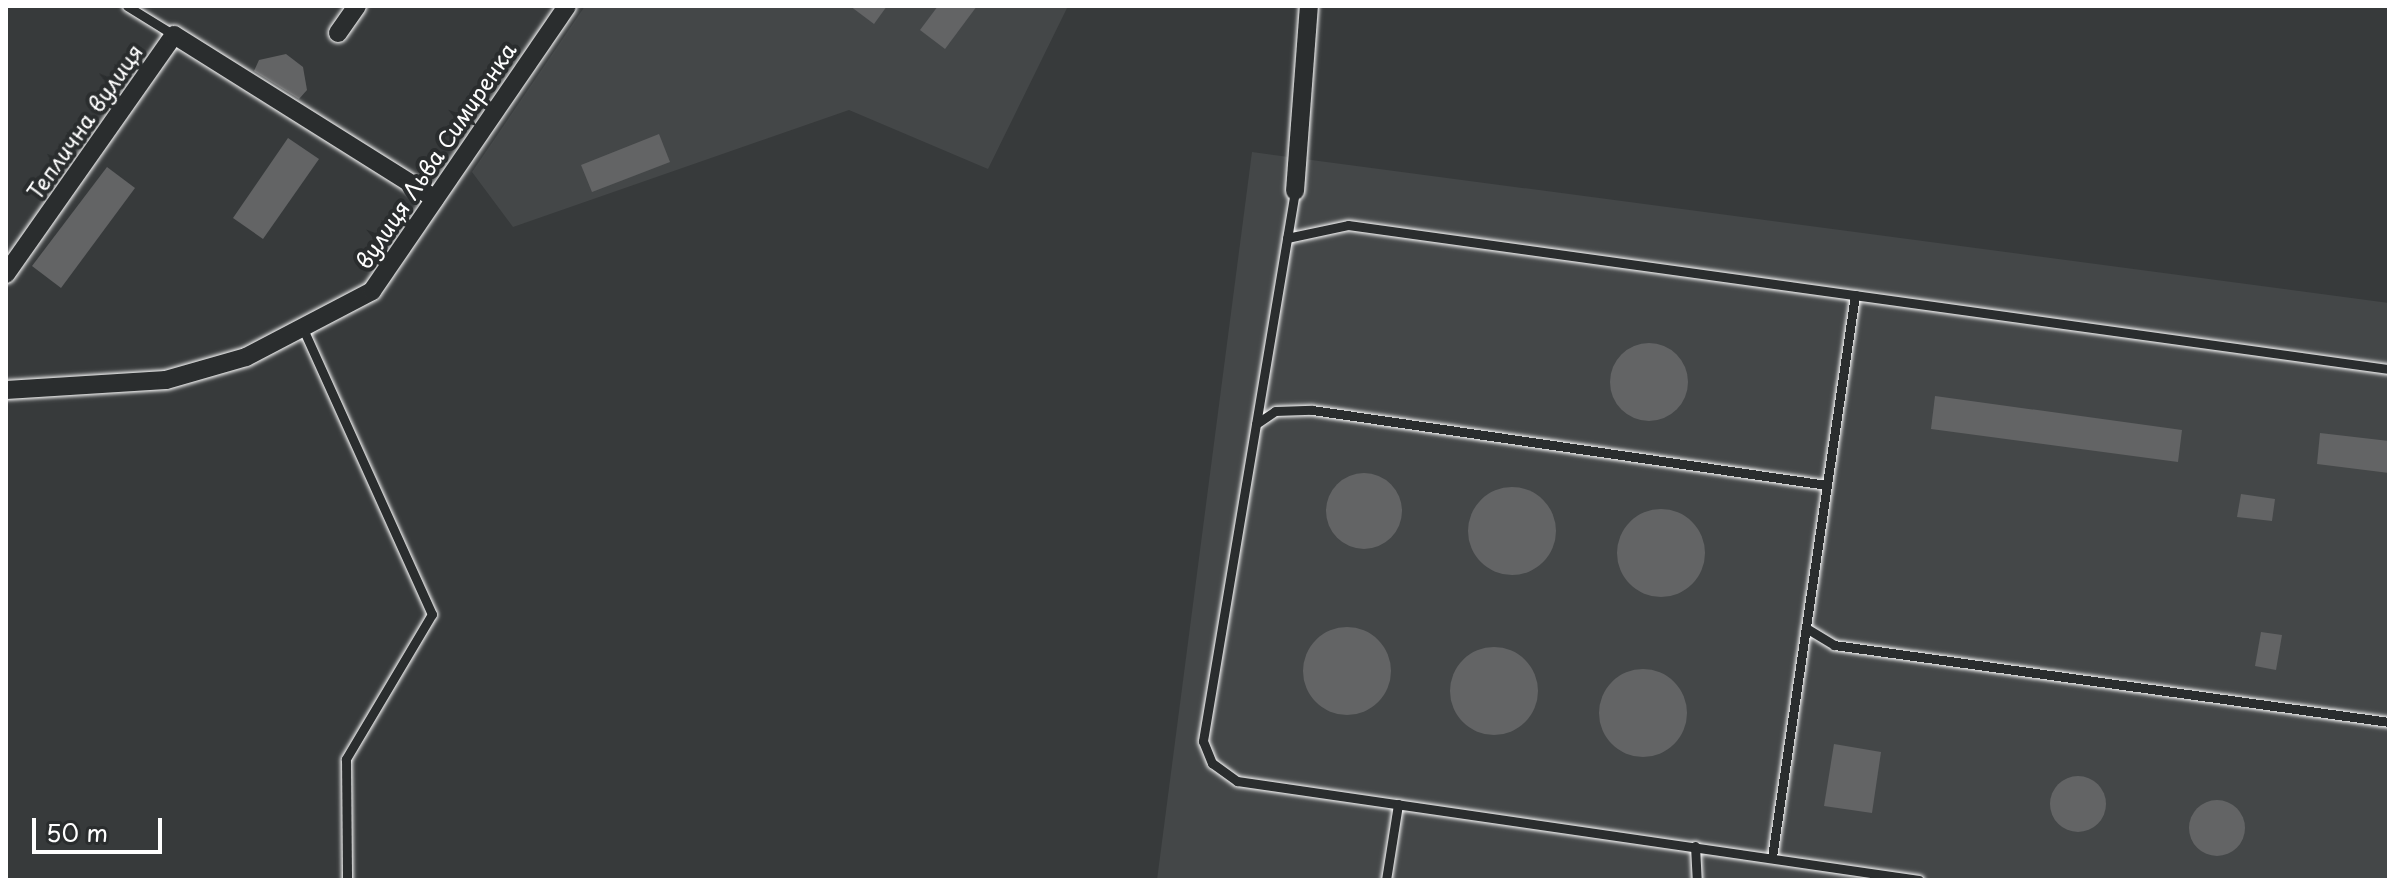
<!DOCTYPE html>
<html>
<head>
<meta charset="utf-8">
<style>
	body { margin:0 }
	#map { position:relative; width:2395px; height:886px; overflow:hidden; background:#373a3b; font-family:"Playpen Sans",sans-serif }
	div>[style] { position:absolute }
	.built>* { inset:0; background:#444748 }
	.building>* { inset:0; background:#636465 }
	.round { border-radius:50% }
	.roads { filter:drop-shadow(0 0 2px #fff) drop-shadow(0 0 2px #fff) }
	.service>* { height:9px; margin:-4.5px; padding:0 4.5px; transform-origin:4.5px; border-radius:4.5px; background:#2a2d2e }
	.minor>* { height:18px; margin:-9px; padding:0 9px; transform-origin:9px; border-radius:9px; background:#2a2d2e }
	span { translate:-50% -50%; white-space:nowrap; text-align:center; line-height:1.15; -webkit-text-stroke:8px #2a2d2e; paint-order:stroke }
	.street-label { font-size:22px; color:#fff }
	.frame { position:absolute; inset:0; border:8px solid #fff; pointer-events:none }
	.scale { position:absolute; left:32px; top:818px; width:130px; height:36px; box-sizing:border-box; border:4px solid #fff; border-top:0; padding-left:10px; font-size:24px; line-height:28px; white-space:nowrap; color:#fff; -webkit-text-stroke:6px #2a2d2e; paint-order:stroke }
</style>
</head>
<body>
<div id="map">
	<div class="built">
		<i style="clip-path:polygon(585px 6px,1068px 6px,988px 169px,849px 110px,513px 227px,472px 172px)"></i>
		<i style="clip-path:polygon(1252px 152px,2389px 303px,2389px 880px,1157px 880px)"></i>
	</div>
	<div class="building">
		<i style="clip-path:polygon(850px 6px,887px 6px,874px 24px)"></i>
		<i style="clip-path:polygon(938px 6px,977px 6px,945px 49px,920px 30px)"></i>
		<i style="clip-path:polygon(286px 54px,303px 67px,307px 90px,299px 99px,254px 71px,259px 60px)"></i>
		<i style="clip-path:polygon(659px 134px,670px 162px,592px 192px,581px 165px)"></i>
		<i style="clip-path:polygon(288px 138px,319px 159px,263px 239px,233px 218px)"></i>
		<i style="clip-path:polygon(107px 167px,135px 188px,61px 288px,32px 266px)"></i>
		<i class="round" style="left:1610px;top:343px;width:78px;height:78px"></i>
		<i style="clip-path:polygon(1935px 396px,2182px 430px,2178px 462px,1931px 429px)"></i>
		<i style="clip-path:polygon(2320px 433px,2389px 441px,2389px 473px,2317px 464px)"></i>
		<i class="round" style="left:1326px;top:473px;width:76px;height:76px"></i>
		<i class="round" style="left:1468px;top:487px;width:88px;height:88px"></i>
		<i style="clip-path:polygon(2241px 494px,2275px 499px,2272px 521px,2237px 517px)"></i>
		<i class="round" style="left:1617px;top:509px;width:88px;height:88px"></i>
		<i class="round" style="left:1303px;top:627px;width:88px;height:88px"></i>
		<i style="clip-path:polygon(2261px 632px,2282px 635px,2276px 670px,2255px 666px)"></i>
		<i class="round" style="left:1450px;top:647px;width:88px;height:88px"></i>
		<i class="round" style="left:1599px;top:669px;width:88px;height:88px"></i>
		<i style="clip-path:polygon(1834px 744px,1881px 752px,1872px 813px,1824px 806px)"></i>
		<i class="round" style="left:2050px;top:776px;width:56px;height:56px"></i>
		<i class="round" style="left:2189px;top:800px;width:56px;height:56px"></i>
	</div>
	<div class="roads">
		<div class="service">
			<i style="left:127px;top:6px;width:55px;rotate:31.7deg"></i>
			<i style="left:1295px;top:191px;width:558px;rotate:99.5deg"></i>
			<i style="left:1203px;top:741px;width:24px;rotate:68deg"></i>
			<i style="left:1212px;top:763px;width:31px;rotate:36deg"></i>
			<i style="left:1237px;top:781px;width:689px;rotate:8.26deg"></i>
			<i style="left:1287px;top:238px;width:62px;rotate:-12deg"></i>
			<i style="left:1348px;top:225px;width:1051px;rotate:7.88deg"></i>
			<i style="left:304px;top:331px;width:311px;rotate:65.7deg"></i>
			<i style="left:432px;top:614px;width:169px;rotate:120.7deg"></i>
			<i style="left:346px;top:759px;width:121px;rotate:89.5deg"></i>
			<i style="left:1256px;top:424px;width:23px;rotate:-34deg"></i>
			<i style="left:1275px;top:411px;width:37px;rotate:-2deg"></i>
			<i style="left:1312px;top:410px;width:520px;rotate:8.29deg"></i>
			<i style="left:1806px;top:628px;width:33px;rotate:31deg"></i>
			<i style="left:1834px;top:645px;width:560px;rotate:7.9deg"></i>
			<i style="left:1695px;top:846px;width:34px;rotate:87deg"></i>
			<i style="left:1772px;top:857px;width:568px;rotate:-81.6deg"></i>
			<i style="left:1386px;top:880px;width:77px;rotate:-81deg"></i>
		</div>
		<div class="minor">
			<i style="left:338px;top:33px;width:33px;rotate:-55deg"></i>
			<i style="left:1295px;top:191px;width:186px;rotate:-85.7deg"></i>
			<i style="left:6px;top:274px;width:292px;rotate:-54.9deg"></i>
			<i style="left:174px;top:35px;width:308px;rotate:32.1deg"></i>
			<i style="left:6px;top:390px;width:160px;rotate:-3.6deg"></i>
			<i style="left:166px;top:380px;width:83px;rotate:-16deg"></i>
			<i style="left:246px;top:357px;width:142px;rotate:-27.6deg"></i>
			<i style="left:372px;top:291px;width:345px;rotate:-55.6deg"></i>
		</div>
	</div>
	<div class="street-label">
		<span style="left:84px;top:121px;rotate:-55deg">Теплична вулиця</span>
		<span style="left:435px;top:155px;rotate:-56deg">вулиця Льва Симиренка</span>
	</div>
	<div class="frame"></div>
	<div class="scale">50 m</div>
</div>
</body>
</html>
